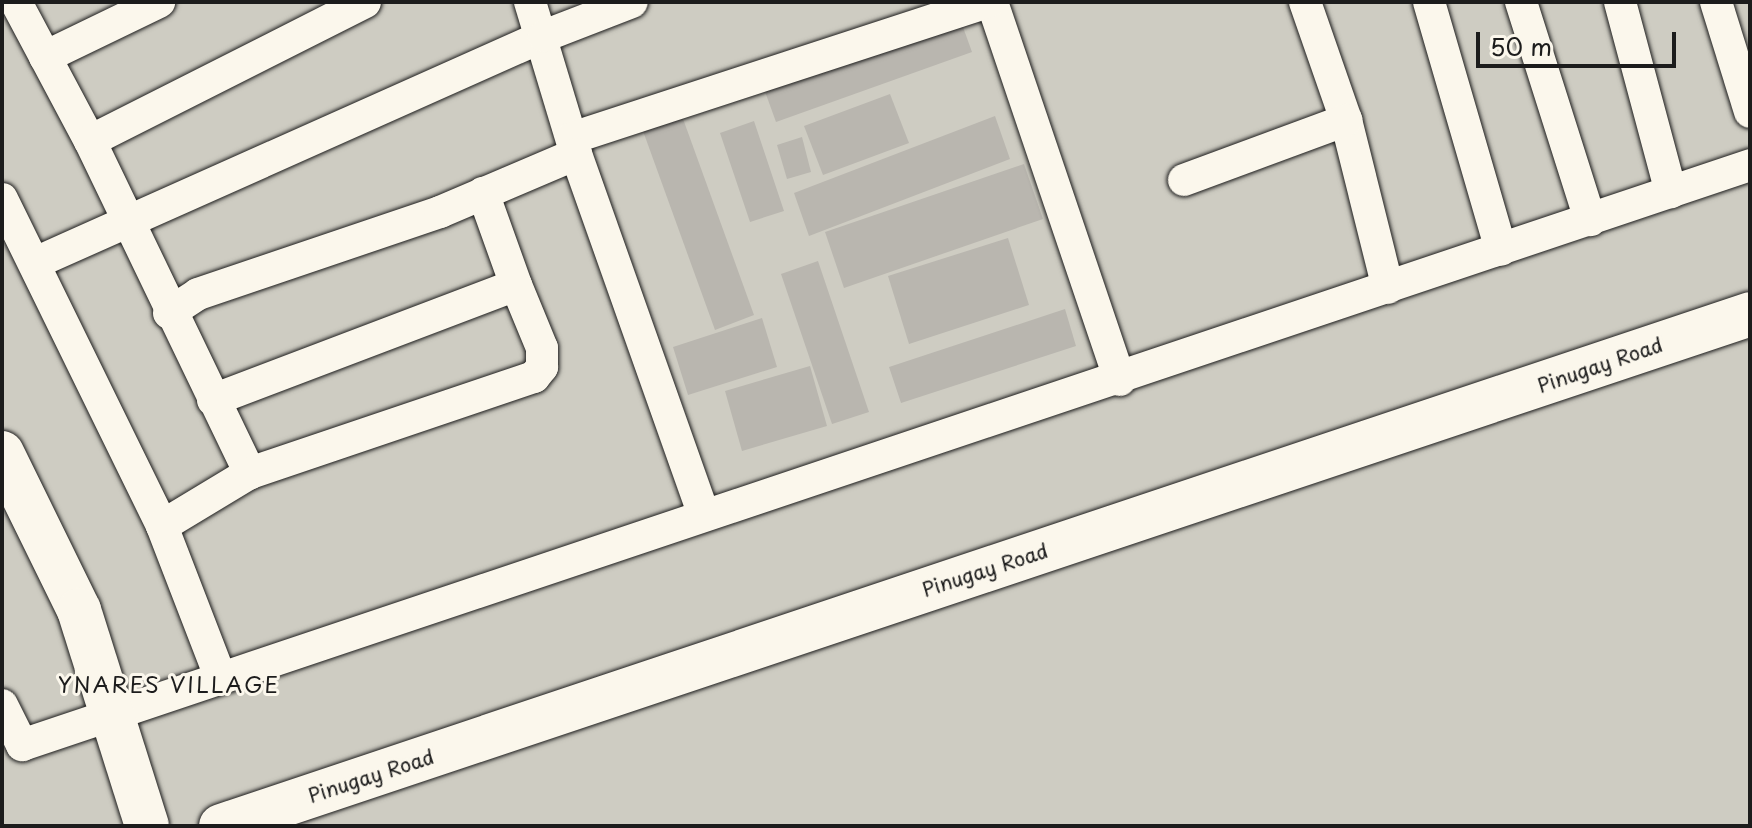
<!DOCTYPE html>
<html>
<head>
<meta charset="utf-8">
<style>
	body { margin:0 }
	#map { position:relative; width:1752px; height:828px; overflow:hidden; background:#eeeadf; font-family:"Playpen Sans",sans-serif }
	div>[style] { position:absolute }
	.green>* { inset:0; background:#ceccc2 }
	.building>* { inset:0; background:#b9b6af }
	.roads { filter:drop-shadow(0 0 2px #1c1c1c) drop-shadow(0 0 2px #1c1c1c) }
	.street>* { height:32px; margin:-16px; padding:0 16px; transform-origin:16px; border-radius:16px; background:#fbf7ec }
	.secondary>* { height:44px; margin:-22px; padding:0 22px; transform-origin:22px; border-radius:22px; background:#fbf7ec }
	span { translate:-50% -50%; white-space:nowrap; text-align:center; line-height:1.15; -webkit-text-stroke:6px #fbf7ec; paint-order:stroke }
	.street-label { font-size:20px; color:#1c1c1c }
	.neighbourhood-label { font-size:22px; color:#1c1c1c; letter-spacing:2px }
	.frame { position:absolute; inset:0; border:4px solid #1c1c1c; pointer-events:none }
	.scale { position:absolute; left:1476px; top:32px; width:200px; height:36px; box-sizing:border-box; border:4px solid #1c1c1c; border-top:0; padding-left:10px; font-size:24px; line-height:28px; white-space:nowrap; color:#1c1c1c; -webkit-text-stroke:6px #fbf7ec; paint-order:stroke }
</style>
</head>
<body>
<div id="map">
	<div class="green">
		<i style="clip-path:polygon(2px 2px,1750px 2px,1750px 826px,2px 826px)"></i>
	</div>
	<div class="building">
		<i style="clip-path:polygon(959px 16px,972px 52px,776px 122px,763px 86px)"></i>
		<i style="clip-path:polygon(890px 94px,909px 143px,823px 175px,804px 126px)"></i>
		<i style="clip-path:polygon(682px 116px,754px 315px,715px 330px,643px 131px)"></i>
		<i style="clip-path:polygon(995px 116px,1010px 159px,809px 236px,794px 193px)"></i>
		<i style="clip-path:polygon(754px 121px,784px 211px,750px 222px,720px 133px)"></i>
		<i style="clip-path:polygon(802px 137px,811px 172px,787px 179px,777px 145px)"></i>
		<i style="clip-path:polygon(1024px 164px,1043px 219px,844px 288px,825px 232px)"></i>
		<i style="clip-path:polygon(1008px 238px,1029px 305px,909px 344px,888px 276px)"></i>
		<i style="clip-path:polygon(818px 261px,869px 412px,832px 424px,781px 274px)"></i>
		<i style="clip-path:polygon(1065px 309px,1076px 346px,901px 403px,889px 367px)"></i>
		<i style="clip-path:polygon(762px 318px,777px 367px,688px 395px,673px 347px)"></i>
		<i style="clip-path:polygon(810px 366px,827px 426px,742px 451px,725px 391px)"></i>
	</div>
	<div class="roads">
		<div class="street">
			<i style="left:16px;top:2px;width:157px;rotate:62deg"></i>
			<i style="left:90px;top:141px;width:369px;rotate:64.3deg"></i>
			<i style="left:530px;top:2px;width:159px;rotate:73.2deg"></i>
			<i style="left:576px;top:154px;width:383px;rotate:70.5deg"></i>
			<i style="left:992px;top:2px;width:399px;rotate:71.3deg"></i>
			<i style="left:1305px;top:2px;width:125px;rotate:70.8deg"></i>
			<i style="left:1346px;top:120px;width:173px;rotate:76deg"></i>
			<i style="left:1429px;top:2px;width:258px;rotate:73.8deg"></i>
			<i style="left:1521px;top:2px;width:229px;rotate:72.4deg"></i>
			<i style="left:1620px;top:2px;width:197px;rotate:75deg"></i>
			<i style="left:1716px;top:2px;width:115px;rotate:72.8deg"></i>
			<i style="left:45px;top:57px;width:127px;rotate:-25.8deg"></i>
			<i style="left:572px;top:138px;width:439px;rotate:-18.1deg"></i>
			<i style="left:90px;top:141px;width:308px;rotate:-26.8deg"></i>
			<i style="left:1184px;top:180px;width:173px;rotate:-20.3deg"></i>
			<i style="left:2px;top:199px;width:364px;rotate:63.9deg"></i>
			<i style="left:162px;top:526px;width:161px;rotate:68.9deg"></i>
			<i style="left:35px;top:263px;width:557px;rotate:-24.04deg"></i>
			<i style="left:544px;top:36px;width:94px;rotate:-21.1deg"></i>
			<i style="left:169px;top:313px;width:35px;rotate:-33deg"></i>
			<i style="left:198px;top:294px;width:256px;rotate:-18.7deg"></i>
			<i style="left:440px;top:212px;width:148px;rotate:-23.1deg"></i>
			<i style="left:213px;top:400px;width:324px;rotate:-20.8deg"></i>
			<i style="left:516px;top:285px;width:98px;rotate:-109.7deg"></i>
			<i style="left:162px;top:526px;width:103px;rotate:-31.1deg"></i>
			<i style="left:250px;top:473px;width:300px;rotate:-18.7deg"></i>
			<i style="left:534px;top:377px;width:13px;rotate:-51deg"></i>
			<i style="left:542px;top:367px;width:19px;rotate:-90deg"></i>
			<i style="left:542px;top:348px;width:68px;rotate:-112.4deg"></i>
			<i style="left:2px;top:705px;width:45px;rotate:63.4deg"></i>
			<i style="left:22px;top:745px;width:1823px;rotate:-18.55deg"></i>
		</div>
		<div class="secondary">
			<i style="left:2px;top:453px;width:175px;rotate:63.9deg"></i>
			<i style="left:79px;top:610px;width:226px;rotate:72.5deg"></i>
			<i style="left:221px;top:826px;width:1612px;rotate:-18.51deg"></i>
		</div>
	</div>
	<div class="street-label">
		<span style="left:1600px;top:365px;rotate:-19deg">Pinugay Road</span>
		<span style="left:985px;top:570px;rotate:-18deg">Pinugay Road</span>
		<span style="left:371px;top:776px;rotate:-18deg">Pinugay Road</span>
	</div>
	<div class="neighbourhood-label">
		<span style="left:169px;top:684px">YNARES VILLAGE</span>
	</div>
	<div class="frame"></div>
	<div class="scale">50 m</div>
</div>
</body>
</html>
